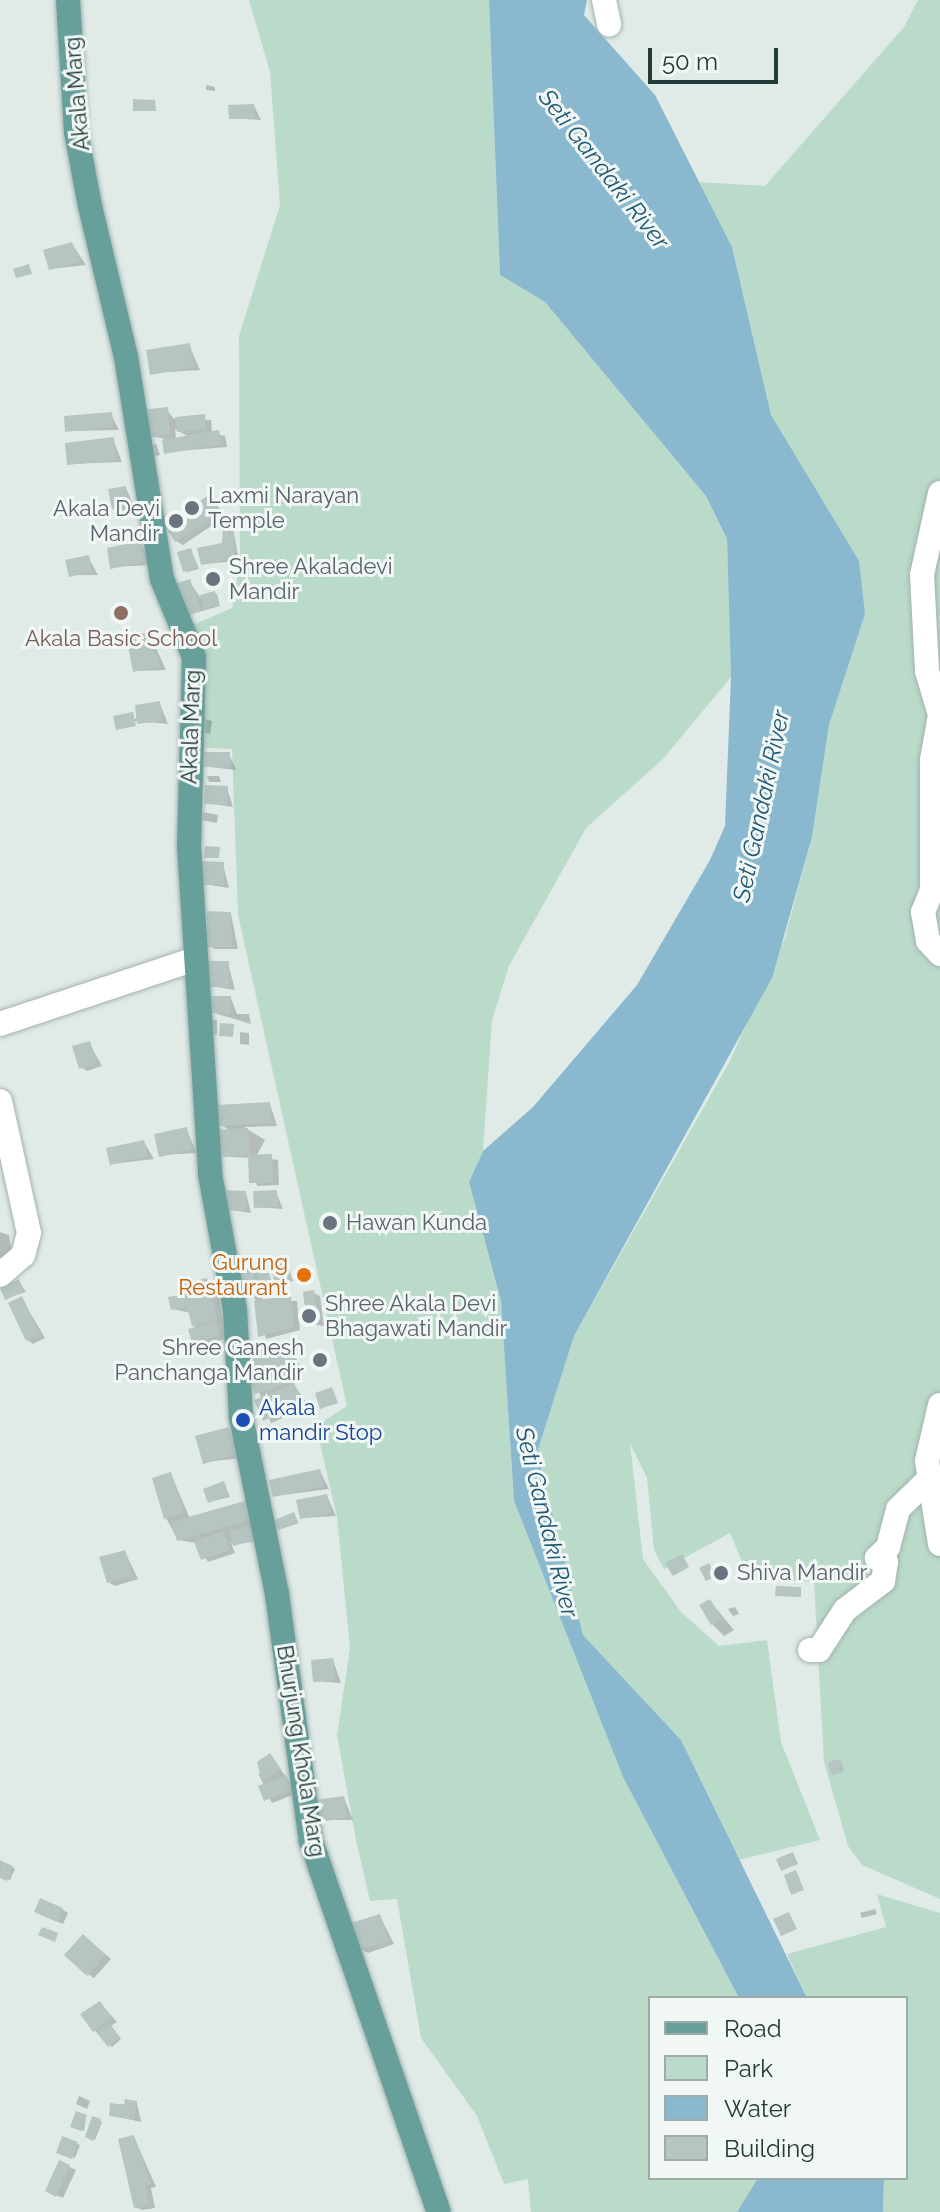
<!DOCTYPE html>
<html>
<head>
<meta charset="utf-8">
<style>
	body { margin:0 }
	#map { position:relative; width:940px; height:2212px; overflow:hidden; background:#e0ebe8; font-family:Raleway,sans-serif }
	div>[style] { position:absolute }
	.green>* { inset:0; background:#badbc9 }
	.water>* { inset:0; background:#8ab8ce }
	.shadow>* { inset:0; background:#0003 }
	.building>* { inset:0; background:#b6c5c1 }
	.roads { filter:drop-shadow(0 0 2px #a3b2b0) drop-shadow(0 0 2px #a3b2b0) }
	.minor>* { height:24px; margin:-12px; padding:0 12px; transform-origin:12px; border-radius:12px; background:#fff }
	.major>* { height:24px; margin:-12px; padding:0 12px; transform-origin:12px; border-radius:12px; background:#679f9a }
	.dots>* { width:22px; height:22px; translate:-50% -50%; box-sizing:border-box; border:4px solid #f1f7f5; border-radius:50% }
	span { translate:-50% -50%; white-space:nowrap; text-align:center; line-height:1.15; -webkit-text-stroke:6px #f1f7f5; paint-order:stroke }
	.street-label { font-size:22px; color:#223a38 }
	.worship-label { font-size:22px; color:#5b616d }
	.left { translate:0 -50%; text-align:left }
	.right { translate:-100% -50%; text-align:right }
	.education-label { font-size:22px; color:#785e54 }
	.food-label { font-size:22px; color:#c56008 }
	.transit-label { font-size:22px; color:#164399 }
	.water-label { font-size:24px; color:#1e5774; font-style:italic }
	.legend { position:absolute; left:648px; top:1996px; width:260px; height:184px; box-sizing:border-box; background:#f1f7f5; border:2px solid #9eaba9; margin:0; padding:10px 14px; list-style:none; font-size:24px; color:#223a38 }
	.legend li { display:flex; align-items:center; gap:16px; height:40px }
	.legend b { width:40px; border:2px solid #9eaba9 }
	.scale { position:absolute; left:648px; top:48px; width:130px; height:36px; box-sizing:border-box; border:4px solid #223a38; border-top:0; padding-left:10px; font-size:24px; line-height:28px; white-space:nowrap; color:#223a38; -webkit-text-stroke:6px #f1f7f5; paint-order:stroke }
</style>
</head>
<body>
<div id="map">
	<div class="green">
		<i style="clip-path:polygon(249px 0,489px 0,500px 275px,545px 302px,706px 496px,727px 539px,731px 677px,663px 759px,586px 828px,509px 966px,492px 1020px,483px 1151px,469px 1182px,501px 1301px,514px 1501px,623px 1777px,739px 1998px,650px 1998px,650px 2178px,758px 2178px,737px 2212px,531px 2212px,528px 2179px,504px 2184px,477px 2116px,421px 2038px,397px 1899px,370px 1901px,356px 1840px,337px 1735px,350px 1648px,337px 1517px,316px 1426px,347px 1406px,238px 915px,232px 749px,195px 747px,188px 627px,232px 608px,240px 563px,239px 336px,280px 205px,270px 72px)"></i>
		<i style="clip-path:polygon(918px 0,940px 0,940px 1899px,862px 1865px,848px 1846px,824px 1762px,814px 1582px,749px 1578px,730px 1533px,664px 1569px,654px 1550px,647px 1478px,630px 1443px,643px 1559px,681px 1612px,719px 1646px,767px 1640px,781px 1742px,820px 1840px,738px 1860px,681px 1740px,583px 1635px,537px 1453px,574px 1336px,730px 1061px,785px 937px,812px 837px,829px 725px,865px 614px,771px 415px,732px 247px,699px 182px,765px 186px,904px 27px)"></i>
		<i style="clip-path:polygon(877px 1894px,940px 1913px,940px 2212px,883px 2212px,884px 2178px,906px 2178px,906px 1998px,807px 1998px,787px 1954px,886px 1927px)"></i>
	</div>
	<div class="water">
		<i style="clip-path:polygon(489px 0,587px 0,584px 15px,655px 95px,732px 247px,771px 415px,859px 561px,865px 614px,829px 725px,812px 837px,772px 978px,574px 1336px,537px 1453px,583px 1635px,681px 1740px,807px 1998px,739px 1998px,623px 1777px,514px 1501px,501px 1301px,469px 1182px,483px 1151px,533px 1107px,637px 985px,710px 860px,725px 826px,731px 677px,727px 539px,706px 496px,545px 302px,500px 275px)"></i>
		<i style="clip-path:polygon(758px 2178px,884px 2178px,883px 2212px,737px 2212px)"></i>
	</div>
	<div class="shadow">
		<i style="clip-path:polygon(206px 85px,215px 87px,215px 91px,206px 90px)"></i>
		<i style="clip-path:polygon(254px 106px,261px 120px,231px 118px)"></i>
		<i style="clip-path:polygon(72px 244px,86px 265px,50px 269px)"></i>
		<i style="clip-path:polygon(189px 345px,200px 370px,152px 373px)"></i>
		<i style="clip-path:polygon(evenodd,167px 410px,174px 419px,211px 420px,212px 433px,225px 436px,227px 447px,166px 452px,163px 438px,146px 436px,167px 410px,175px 429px,189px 437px,176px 439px,175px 429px)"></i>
		<i style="clip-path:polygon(111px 414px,119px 430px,67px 431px)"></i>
		<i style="clip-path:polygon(113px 439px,122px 462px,69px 464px)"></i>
		<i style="clip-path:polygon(156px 444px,160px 455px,151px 457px,146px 446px)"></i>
		<i style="clip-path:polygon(126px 488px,135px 508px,120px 511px,114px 507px)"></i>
		<i style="clip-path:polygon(210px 497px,226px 516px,183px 545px,176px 541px)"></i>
		<i style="clip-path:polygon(233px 528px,239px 561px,203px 564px,224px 545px)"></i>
		<i style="clip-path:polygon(141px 543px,151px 565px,112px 567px)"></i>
		<i style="clip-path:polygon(191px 550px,199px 569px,187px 572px,185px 571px)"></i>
		<i style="clip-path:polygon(88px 557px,98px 575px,71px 575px)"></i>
		<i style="clip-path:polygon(189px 581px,200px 597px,217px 594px,220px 606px,188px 615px)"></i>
		<i style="clip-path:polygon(146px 635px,152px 639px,166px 670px,135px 671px)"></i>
		<i style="clip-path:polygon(160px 704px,168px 724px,136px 721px,118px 729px)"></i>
		<i style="clip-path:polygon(200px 718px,212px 721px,210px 734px,200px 732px)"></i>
		<i style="clip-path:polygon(229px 754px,236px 770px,202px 766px)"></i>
		<i style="clip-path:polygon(207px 776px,219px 776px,221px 782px,209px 782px)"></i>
		<i style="clip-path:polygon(227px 788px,233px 807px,206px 803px)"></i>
		<i style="clip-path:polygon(203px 812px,218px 815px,217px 823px,202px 820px)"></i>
		<i style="clip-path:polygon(223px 864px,229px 888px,204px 884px)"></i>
		<i style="clip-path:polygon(231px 914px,238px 949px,215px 949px,209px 946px)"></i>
		<i style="clip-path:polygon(228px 963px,235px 990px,210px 986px)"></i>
		<i style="clip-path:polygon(231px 998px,237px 1014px,249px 1014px,251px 1024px,211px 1012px)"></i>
		<i style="clip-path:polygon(208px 1019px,217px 1020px,217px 1035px,211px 1035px)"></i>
		<i style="clip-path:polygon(240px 1032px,249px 1033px,249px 1045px,240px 1044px)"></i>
		<i style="clip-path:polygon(89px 1043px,102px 1066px,87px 1071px,81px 1067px)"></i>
		<i style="clip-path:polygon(270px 1104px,277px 1126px,244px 1127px,265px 1140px,256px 1157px,278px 1160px,279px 1185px,257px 1186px,250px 1158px,218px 1156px,231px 1131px,221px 1125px)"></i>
		<i style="clip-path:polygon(186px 1129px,197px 1153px,161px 1155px)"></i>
		<i style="clip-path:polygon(144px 1142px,154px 1159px,112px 1164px)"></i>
		<i style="clip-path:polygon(276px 1192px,283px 1209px,256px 1207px)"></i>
		<i style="clip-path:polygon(246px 1193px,251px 1213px,223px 1209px)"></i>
		<i style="clip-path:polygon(0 1232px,9px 1235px,12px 1255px,0 1257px)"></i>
		<i style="clip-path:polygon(287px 1264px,293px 1281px,279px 1284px,277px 1283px)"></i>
		<i style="clip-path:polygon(267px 1267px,274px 1291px,261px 1291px,263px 1301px,297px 1301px,300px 1330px,266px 1339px,256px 1299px,243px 1296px,252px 1270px)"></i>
		<i style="clip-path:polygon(207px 1280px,217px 1286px,226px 1339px,200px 1346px,191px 1313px,173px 1309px)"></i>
		<i style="clip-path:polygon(19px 1282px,26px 1292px,7px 1298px)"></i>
		<i style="clip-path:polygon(314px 1293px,320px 1296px,324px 1326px,309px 1324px)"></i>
		<i style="clip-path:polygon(22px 1299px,45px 1338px,33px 1344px,27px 1340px)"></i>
		<i style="clip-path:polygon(288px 1343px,300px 1366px,290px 1369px,295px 1386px,309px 1407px,271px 1423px,252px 1374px)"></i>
		<i style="clip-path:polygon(228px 1429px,242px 1458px,205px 1462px)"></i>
		<i style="clip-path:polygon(320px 1471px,329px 1489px,275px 1496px)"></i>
		<i style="clip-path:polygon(171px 1474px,190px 1519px,252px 1507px,254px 1542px,231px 1543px,235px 1553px,208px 1562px,197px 1543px,178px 1540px,166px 1518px)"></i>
		<i style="clip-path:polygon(224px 1484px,230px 1497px,209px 1502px)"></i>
		<i style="clip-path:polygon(327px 1496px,336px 1516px,302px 1518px)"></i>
		<i style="clip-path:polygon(293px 1514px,299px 1523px,275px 1531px)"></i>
		<i style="clip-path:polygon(125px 1552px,138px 1579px,115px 1586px,108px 1582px)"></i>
		<i style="clip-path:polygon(710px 1601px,734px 1630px,724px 1636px,712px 1624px)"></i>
		<i style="clip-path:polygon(735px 1607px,739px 1614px,733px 1616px,728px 1609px)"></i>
		<i style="clip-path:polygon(333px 1660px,341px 1683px,315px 1681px)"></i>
		<i style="clip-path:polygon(270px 1755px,298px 1793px,272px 1803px,259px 1775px)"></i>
		<i style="clip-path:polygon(344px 1798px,353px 1820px,320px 1820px)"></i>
		<i style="clip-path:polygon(0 1860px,15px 1869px,10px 1880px,0 1876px)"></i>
		<i style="clip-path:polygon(62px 1909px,68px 1913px,63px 1924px,42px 1915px)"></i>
		<i style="clip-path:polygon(875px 1909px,877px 1914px,862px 1918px,860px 1913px)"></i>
		<i style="clip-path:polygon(380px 1916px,394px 1944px,368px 1953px,361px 1949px)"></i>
		<i style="clip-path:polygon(84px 1937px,111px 1959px,94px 1978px,88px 1974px)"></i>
		<i style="clip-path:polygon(100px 2003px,117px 2022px,111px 2026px,121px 2039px,112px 2047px,94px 2030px)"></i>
		<i style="clip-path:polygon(79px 2096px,90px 2101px,87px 2109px,76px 2104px)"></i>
		<i style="clip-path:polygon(137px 2103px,141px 2122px,111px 2115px,112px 2105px)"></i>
		<i style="clip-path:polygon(86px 2117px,84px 2131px,75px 2128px)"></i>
		<i style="clip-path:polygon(94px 2119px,102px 2122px,95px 2140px,87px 2137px)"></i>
		<i style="clip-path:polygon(134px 2137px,156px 2187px,151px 2188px,155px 2208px,142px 2210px,135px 2207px)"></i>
		<i style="clip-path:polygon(63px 2139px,80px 2145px,75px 2158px,58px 2152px)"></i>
		<i style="clip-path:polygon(60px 2162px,76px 2170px,63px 2198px,53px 2194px)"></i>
	</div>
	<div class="building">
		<i style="clip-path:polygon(133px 99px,155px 100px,156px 111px,133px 111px)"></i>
		<i style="clip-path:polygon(254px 104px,255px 118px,229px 119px,228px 105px)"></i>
		<i style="clip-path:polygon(72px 242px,81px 262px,49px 270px,43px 250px)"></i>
		<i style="clip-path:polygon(29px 264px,32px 274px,16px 278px,13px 269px)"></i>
		<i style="clip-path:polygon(190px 343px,194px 367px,150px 375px,146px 350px)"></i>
		<i style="clip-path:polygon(168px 407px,170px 435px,144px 437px,141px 410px)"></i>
		<i style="clip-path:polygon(112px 412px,113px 427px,65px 432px,64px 416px)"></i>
		<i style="clip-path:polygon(205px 414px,206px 429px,177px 432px,175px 417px)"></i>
		<i style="clip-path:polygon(219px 430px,222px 444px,164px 454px,162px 440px)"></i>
		<i style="clip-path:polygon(114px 437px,116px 460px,67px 465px,65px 443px)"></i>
		<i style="clip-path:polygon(126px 486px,129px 506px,112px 509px,108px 489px)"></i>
		<i style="clip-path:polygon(209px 495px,221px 512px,175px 542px,164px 525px)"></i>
		<i style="clip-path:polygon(223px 525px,233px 526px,234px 558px,201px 565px,197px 548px,222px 543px)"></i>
		<i style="clip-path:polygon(141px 541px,145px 562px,110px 569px,107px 548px)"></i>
		<i style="clip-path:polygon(191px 548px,197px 568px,183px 572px,177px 552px)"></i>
		<i style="clip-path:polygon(89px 555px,92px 572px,69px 577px,65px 560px)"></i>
		<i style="clip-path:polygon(190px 579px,201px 611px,186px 616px,175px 584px)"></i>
		<i style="clip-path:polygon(215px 591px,219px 605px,204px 609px,200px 595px)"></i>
		<i style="clip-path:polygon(146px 633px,161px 667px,133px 672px,126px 636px)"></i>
		<i style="clip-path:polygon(160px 701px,163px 721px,137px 724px,135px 705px)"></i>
		<i style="clip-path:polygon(133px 712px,136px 726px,116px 730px,113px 716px)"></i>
		<i style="clip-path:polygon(199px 752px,230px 752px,230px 767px,200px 767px)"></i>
		<i style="clip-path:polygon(205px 785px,228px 786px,227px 805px,204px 804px)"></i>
		<i style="clip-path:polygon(205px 846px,220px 847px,219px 858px,204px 858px)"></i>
		<i style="clip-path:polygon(202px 861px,224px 862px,224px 885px,202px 885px)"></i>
		<i style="clip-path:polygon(207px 911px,231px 912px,232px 947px,207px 947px)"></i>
		<i style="clip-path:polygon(208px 961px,229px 961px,229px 987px,208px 987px)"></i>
		<i style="clip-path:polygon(209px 996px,231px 996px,231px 1013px,209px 1013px)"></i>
		<i style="clip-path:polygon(220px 1023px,234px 1024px,233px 1037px,219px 1036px)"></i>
		<i style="clip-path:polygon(90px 1041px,97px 1063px,79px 1069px,72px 1046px)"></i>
		<i style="clip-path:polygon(270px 1102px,272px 1123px,219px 1126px,217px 1105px)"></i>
		<i style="clip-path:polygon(187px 1127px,192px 1150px,159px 1157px,154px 1134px)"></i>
		<i style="clip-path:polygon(248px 1128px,250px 1155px,216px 1157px,215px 1130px)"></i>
		<i style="clip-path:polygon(144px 1140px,148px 1156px,110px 1165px,106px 1148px)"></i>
		<i style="clip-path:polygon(272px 1154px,273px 1183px,249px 1183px,248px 1155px)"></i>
		<i style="clip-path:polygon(222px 1190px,246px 1191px,246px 1211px,221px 1210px)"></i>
		<i style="clip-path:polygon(277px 1190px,278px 1207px,254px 1208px,253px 1191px)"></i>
		<i style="clip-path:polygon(287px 1262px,291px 1280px,275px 1284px,271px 1266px)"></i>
		<i style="clip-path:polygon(267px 1265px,272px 1290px,260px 1293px,256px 1268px)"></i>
		<i style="clip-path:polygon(253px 1268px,257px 1295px,242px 1297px,237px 1271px)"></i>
		<i style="clip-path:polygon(207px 1278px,217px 1319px,192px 1326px,187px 1307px,171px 1310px,168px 1297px,179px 1295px,177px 1285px)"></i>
		<i style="clip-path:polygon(19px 1279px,24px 1291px,5px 1300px,0 1288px)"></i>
		<i style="clip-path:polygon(314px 1290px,318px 1323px,307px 1325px,303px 1292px)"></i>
		<i style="clip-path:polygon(22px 1296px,40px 1335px,26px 1341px,8px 1303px)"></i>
		<i style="clip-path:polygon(291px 1296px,294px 1327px,258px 1337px,254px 1300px)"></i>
		<i style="clip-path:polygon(216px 1321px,220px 1336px,192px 1343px,188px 1329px)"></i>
		<i style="clip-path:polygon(289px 1341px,295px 1363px,251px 1376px,244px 1354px)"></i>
		<i style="clip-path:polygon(290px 1366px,295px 1381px,255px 1394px,250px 1380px)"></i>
		<i style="clip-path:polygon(294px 1383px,303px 1403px,263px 1421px,254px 1400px)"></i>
		<i style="clip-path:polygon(332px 1387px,338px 1403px,320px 1409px,315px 1393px)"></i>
		<i style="clip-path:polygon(229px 1427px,236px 1455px,203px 1464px,195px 1436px)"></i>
		<i style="clip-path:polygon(320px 1469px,324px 1486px,273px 1497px,269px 1480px)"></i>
		<i style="clip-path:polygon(171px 1472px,184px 1513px,164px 1519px,152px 1478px)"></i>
		<i style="clip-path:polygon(224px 1481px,229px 1495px,208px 1503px,203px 1489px)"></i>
		<i style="clip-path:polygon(327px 1494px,331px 1513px,300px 1519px,296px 1500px)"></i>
		<i style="clip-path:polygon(248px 1500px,253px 1519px,177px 1541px,171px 1522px)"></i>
		<i style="clip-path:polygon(294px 1512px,298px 1522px,274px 1532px,270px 1522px)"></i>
		<i style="clip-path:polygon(249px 1526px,253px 1541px,233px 1546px,229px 1531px)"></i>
		<i style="clip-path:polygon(223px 1531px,230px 1550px,201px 1560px,194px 1542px)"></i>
		<i style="clip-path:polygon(125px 1550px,133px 1576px,107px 1583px,99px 1557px)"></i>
		<i style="clip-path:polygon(682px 1554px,689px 1567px,673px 1576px,665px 1563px)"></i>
		<i style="clip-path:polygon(709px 1563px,716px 1576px,706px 1581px,699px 1568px)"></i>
		<i style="clip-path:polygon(776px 1586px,801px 1587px,801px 1597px,775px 1596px)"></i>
		<i style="clip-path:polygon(710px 1599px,722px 1619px,711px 1625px,699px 1605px)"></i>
		<i style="clip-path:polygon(333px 1658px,335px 1680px,313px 1682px,311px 1660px)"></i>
		<i style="clip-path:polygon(270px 1753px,281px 1769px,262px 1782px,257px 1762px)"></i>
		<i style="clip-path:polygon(841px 1759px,844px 1772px,831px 1775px,828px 1762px)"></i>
		<i style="clip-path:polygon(286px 1775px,292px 1790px,264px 1801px,258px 1786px)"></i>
		<i style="clip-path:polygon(344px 1796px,347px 1818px,318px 1822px,315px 1800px)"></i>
		<i style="clip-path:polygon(793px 1852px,798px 1864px,781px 1871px,776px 1859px)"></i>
		<i style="clip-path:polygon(1px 1861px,13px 1866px,7px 1881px,0 1878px)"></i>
		<i style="clip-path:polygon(796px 1870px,804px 1890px,791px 1895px,784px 1875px)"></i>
		<i style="clip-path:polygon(40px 1898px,63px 1908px,57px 1922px,34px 1912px)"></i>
		<i style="clip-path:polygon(789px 1912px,797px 1929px,781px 1936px,773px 1919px)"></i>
		<i style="clip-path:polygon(380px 1914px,389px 1941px,359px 1950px,351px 1923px)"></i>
		<i style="clip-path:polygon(42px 1927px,58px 1933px,55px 1942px,38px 1935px)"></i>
		<i style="clip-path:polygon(83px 1934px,106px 1955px,87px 1976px,64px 1955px)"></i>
		<i style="clip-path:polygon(100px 2001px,112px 2018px,93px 2032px,80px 2014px)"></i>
		<i style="clip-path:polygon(109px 2023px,120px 2037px,108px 2047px,97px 2033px)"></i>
		<i style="clip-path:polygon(125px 2099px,137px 2101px,134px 2120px,109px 2116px,110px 2103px,124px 2105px)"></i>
		<i style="clip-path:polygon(76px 2111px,87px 2115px,81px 2131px,70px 2127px)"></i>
		<i style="clip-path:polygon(92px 2116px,101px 2119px,93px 2141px,85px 2137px)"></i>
		<i style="clip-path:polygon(134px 2135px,151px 2184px,145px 2185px,149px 2205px,134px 2208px,118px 2139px)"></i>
		<i style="clip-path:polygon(62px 2136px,78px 2142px,72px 2159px,56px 2153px)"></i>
		<i style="clip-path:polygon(59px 2160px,70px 2165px,56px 2197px,45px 2191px)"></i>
	</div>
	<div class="roads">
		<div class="minor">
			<i style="left:604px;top:0;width:25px;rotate:78deg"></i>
			<i style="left:940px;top:493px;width:84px;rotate:102.4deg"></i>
			<i style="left:922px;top:575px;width:96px;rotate:87deg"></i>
			<i style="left:927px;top:671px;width:46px;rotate:73.5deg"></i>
			<i style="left:940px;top:715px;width:46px;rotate:100.1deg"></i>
			<i style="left:932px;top:760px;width:130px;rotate:90deg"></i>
			<i style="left:932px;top:890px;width:24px;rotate:112deg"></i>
			<i style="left:923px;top:912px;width:29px;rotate:80deg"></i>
			<i style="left:928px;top:941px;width:18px;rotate:47deg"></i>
			<i style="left:0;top:1024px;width:206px;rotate:-18.4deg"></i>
			<i style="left:0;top:1101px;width:135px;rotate:77.6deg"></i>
			<i style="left:29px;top:1233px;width:23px;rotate:105deg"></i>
			<i style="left:23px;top:1255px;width:30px;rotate:139deg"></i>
			<i style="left:940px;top:1405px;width:57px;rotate:103.1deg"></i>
			<i style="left:927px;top:1461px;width:84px;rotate:81.1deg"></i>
			<i style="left:810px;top:1650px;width:9px"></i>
			<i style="left:819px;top:1650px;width:48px;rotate:-57deg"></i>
			<i style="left:845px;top:1610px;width:48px;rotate:-37.3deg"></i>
			<i style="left:883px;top:1581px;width:19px;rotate:-81deg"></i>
			<i style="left:886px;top:1562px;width:10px;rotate:-156deg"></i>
			<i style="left:877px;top:1558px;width:16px;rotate:-45deg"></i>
			<i style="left:888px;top:1547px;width:39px;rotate:-75deg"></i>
			<i style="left:898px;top:1509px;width:43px;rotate:-44.1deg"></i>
		</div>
		<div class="major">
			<i style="left:68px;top:0;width:132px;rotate:86.5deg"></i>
			<i style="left:76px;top:132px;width:75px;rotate:79.3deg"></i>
			<i style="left:90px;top:206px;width:155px;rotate:76.6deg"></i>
			<i style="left:126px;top:357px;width:225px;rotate:80.8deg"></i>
			<i style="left:162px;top:579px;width:84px;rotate:67.7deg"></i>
			<i style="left:194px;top:657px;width:189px;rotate:91.5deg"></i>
			<i style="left:189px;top:846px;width:329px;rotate:86.3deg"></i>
			<i style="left:210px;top:1174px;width:138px;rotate:79.6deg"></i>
			<i style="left:235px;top:1310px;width:107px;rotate:86.8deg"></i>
			<i style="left:241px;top:1417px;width:181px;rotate:78.5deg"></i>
			<i style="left:277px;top:1594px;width:249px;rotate:82.2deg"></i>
			<i style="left:311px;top:1841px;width:392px;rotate:71deg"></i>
		</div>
	</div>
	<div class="dots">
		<i style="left:192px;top:508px;background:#6b7280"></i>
		<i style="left:176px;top:521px;background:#6b7280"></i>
		<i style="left:213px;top:579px;background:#6b7280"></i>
		<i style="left:121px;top:613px;background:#8d6e63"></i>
		<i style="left:330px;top:1223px;background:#6b7280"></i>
		<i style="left:304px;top:1275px;background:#e8710a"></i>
		<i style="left:309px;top:1316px;background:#6b7280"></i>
		<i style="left:320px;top:1360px;background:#6b7280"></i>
		<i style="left:243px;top:1420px;background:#1a4fb4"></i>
		<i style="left:721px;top:1573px;background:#6b7280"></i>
	</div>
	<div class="street-label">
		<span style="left:77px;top:94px;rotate:-95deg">Akala Marg</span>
		<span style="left:191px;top:727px;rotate:-88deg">Akala Marg</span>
		<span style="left:301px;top:1751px;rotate:81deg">Bhurjung Khola Marg</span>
	</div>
	<div class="worship-label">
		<span class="left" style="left:208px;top:508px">Laxmi Narayan<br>Temple</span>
		<span class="right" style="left:160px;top:521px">Akala Devi<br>Mandir</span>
		<span class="left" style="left:229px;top:579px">Shree Akaladevi<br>Mandir</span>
		<span class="left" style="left:346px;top:1223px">Hawan Kunda</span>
		<span class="left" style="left:325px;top:1316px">Shree Akala Devi<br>Bhagawati Mandir</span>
		<span class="right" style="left:304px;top:1360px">Shree Ganesh<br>Panchanga Mandir</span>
		<span class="left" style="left:737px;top:1573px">Shiva Mandir</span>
	</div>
	<div class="education-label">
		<span style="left:121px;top:639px">Akala Basic School</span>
	</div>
	<div class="food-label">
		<span class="right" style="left:288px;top:1275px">Gurung<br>Restaurant</span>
	</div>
	<div class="transit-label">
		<span class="left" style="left:259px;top:1420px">Akala<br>mandir Stop</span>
	</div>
	<div class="water-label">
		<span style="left:604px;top:169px;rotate:52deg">Seti Gandaki River</span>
		<span style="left:761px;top:806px;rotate:-78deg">Seti Gandaki River</span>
		<span style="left:547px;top:1522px;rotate:76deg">Seti Gandaki River</span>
	</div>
	<ul class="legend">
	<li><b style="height:10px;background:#679f9a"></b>Road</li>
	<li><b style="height:22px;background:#badbc9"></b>Park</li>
	<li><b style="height:22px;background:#8ab8ce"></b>Water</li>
	<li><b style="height:22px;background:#b6c5c1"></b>Building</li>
	</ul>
	<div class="scale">50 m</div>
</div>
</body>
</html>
